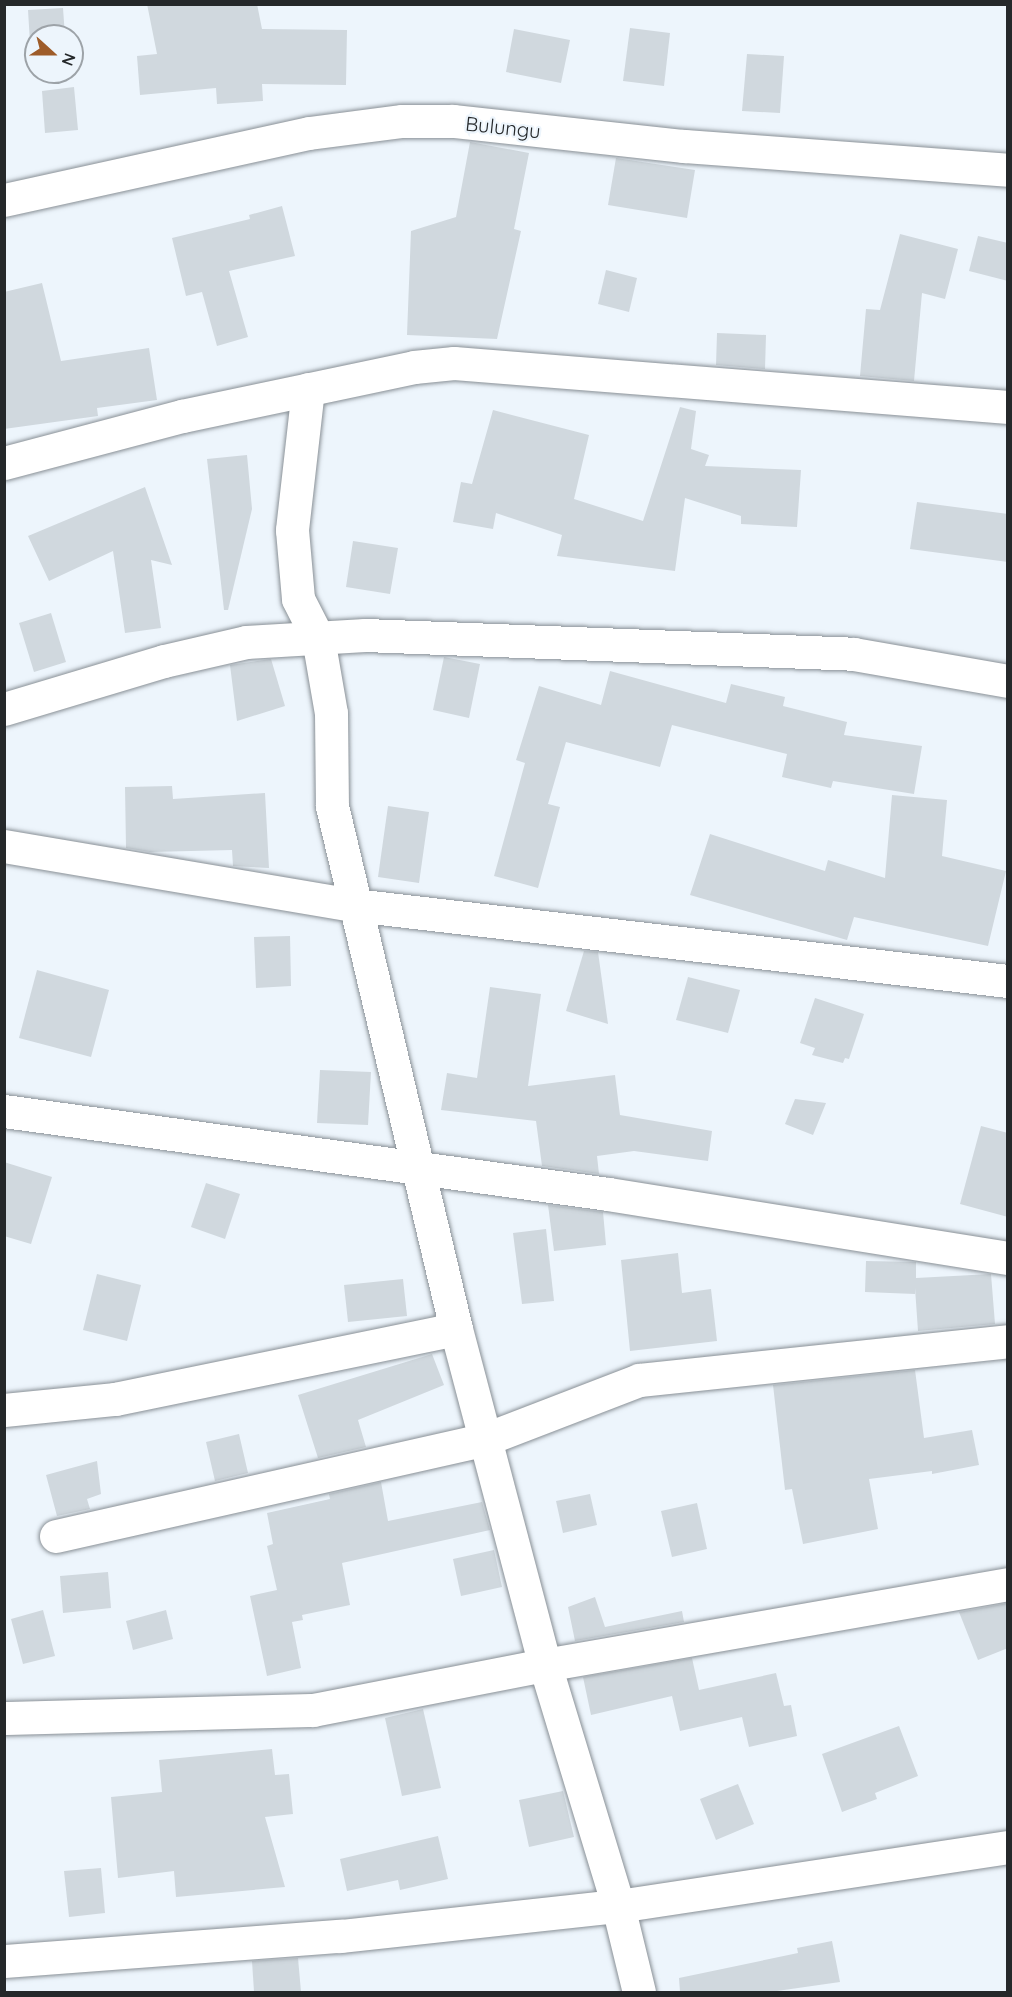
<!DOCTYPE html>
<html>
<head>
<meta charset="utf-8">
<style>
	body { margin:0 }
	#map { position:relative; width:1012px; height:1997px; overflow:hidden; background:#edf5fc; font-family:Quicksand,sans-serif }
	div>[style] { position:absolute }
	.building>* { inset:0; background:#d0d8de }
	.roads { filter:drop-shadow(0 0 2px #899096) drop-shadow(0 0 2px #899096) }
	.street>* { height:33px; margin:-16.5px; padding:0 16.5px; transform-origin:16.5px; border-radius:16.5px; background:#fff }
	span { translate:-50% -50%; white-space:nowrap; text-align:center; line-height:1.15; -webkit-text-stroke:4.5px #edf5fc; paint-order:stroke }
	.street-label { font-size:20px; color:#25282a }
	.frame { position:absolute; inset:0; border:6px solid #25282a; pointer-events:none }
	.north { position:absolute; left:24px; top:24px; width:60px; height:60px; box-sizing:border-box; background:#edf5fc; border:2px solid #9da3a8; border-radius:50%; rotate:111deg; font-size:16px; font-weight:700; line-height:24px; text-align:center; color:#25282a }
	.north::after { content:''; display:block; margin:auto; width:21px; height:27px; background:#9e5c29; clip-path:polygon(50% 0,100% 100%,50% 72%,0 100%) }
</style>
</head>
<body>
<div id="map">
	<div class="building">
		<i style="clip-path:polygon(147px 4px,257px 4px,262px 29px,347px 30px,346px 85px,262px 84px,263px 101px,217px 104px,216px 88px,140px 95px,137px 56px,157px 54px)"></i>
		<i style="clip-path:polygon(63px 8px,65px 36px,36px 36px,36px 43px,30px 43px,28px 10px)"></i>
		<i style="clip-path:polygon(630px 28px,670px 33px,664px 86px,623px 81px)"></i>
		<i style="clip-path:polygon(514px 29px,570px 40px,561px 83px,506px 72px)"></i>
		<i style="clip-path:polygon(747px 54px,784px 56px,780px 113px,742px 111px)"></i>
		<i style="clip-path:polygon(74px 87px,78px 130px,45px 133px,42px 91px)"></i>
		<i style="clip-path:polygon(470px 142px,529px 153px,514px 229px,521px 231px,497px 339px,407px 335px,411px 231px,456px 217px)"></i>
		<i style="clip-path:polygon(616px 158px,695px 170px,687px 218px,608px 205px)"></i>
		<i style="clip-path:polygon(282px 206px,295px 256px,229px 271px,248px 337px,217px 346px,202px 292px,186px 296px,172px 238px,250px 219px,249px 215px)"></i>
		<i style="clip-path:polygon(900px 234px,958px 249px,945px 299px,922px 293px,914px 381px,860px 376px,866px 309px,880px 310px)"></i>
		<i style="clip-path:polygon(978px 236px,1008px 243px,1008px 281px,969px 271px)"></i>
		<i style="clip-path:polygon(606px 270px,637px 278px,629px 312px,598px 304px)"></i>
		<i style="clip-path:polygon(42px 283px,61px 361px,149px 348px,157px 400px,97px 408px,98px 416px,4px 429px,4px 292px)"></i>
		<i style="clip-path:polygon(717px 333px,766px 335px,765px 369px,716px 365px)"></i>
		<i style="clip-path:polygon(680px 407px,696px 411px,691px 449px,709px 455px,705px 466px,801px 470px,797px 527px,741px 524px,741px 516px,685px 498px,675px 571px,557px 556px,562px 535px,496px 513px,493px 529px,453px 522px,461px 482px,472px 484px,493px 410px,589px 435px,574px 499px,643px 521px)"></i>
		<i style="clip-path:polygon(247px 455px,252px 509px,228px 610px,224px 610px,207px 459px)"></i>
		<i style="clip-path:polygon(145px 487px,172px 565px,151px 560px,161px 628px,125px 633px,113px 551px,49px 581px,28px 536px)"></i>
		<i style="clip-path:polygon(917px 502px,1008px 514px,1008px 562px,910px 549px)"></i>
		<i style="clip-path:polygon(353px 541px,398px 548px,390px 594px,346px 587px)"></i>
		<i style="clip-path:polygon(51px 613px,66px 662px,34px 672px,19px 623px)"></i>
		<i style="clip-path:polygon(444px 657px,480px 664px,469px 718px,433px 710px)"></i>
		<i style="clip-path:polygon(271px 659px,285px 706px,237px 721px,230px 665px)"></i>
		<i style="clip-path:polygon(610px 671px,726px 703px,731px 684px,785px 697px,783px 706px,847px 722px,844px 735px,922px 746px,914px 794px,833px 781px,831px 788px,782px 777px,787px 754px,672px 725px,660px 767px,566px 742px,548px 804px,560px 807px,538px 888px,494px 876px,525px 763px,516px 760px,539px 686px,601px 705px)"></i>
		<i style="clip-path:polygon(172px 786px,173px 799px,265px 793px,269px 868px,233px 866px,232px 850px,150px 852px,126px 848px,125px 787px)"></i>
		<i style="clip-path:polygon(892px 795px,947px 800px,942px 856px,1006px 871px,988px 946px,854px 917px,847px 940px,690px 895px,710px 834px,825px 871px,828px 860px,885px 878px)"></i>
		<i style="clip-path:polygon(388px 806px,429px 812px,419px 883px,378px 877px)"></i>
		<i style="clip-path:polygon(290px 936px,291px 986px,256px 988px,254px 937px)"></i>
		<i style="clip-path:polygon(584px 951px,598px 952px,608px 1024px,566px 1011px)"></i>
		<i style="clip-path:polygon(37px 970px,109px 990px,91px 1057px,19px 1038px)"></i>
		<i style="clip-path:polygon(688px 977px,740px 990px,728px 1033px,676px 1020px)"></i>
		<i style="clip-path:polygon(490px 987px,541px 994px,528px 1086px,615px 1075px,620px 1115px,712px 1131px,708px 1161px,634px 1151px,597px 1156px,599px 1174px,542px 1166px,536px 1121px,441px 1110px,447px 1073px,477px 1078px)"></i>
		<i style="clip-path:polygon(815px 998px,864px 1014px,849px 1059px,845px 1058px,843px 1063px,812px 1055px,815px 1048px,800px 1043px)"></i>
		<i style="clip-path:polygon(320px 1070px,371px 1072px,368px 1125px,317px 1123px)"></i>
		<i style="clip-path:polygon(795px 1099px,826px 1103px,813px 1135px,785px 1124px)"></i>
		<i style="clip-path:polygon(981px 1126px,1008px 1133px,1008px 1217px,960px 1204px)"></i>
		<i style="clip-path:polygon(4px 1162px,52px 1177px,31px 1244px,4px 1236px)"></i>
		<i style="clip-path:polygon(206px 1183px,240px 1194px,225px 1239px,191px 1227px)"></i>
		<i style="clip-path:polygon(548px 1205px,603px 1212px,606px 1245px,554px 1251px)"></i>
		<i style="clip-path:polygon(546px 1229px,554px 1301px,522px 1304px,513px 1233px)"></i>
		<i style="clip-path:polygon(678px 1253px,682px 1293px,711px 1289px,717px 1341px,630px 1351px,621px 1260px)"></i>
		<i style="clip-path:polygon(866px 1261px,916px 1262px,916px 1278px,991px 1274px,995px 1324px,918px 1331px,915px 1288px,915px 1294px,865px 1292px)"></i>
		<i style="clip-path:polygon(97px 1274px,141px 1285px,127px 1341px,83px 1330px)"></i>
		<i style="clip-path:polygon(403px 1279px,407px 1316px,348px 1322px,344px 1285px)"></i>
		<i style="clip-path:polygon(432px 1354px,444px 1385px,358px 1420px,366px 1447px,318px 1458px,298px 1395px)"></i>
		<i style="clip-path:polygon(915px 1370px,924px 1438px,972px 1430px,979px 1465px,932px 1474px,932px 1471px,869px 1479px,878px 1529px,803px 1544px,792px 1489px,785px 1490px,773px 1385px)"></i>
		<i style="clip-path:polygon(239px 1434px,248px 1473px,215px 1481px,206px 1442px)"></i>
		<i style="clip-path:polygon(97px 1461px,101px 1494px,87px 1499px,90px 1509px,57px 1516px,46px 1475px)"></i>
		<i style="clip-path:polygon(381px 1482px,388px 1521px,482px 1502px,490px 1530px,342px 1563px,350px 1605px,302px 1615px,303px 1620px,292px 1622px,301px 1668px,267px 1676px,250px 1596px,277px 1590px,267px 1546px,273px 1544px,267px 1513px,330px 1499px,329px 1494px)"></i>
		<i style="clip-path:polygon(590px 1494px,597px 1525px,563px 1533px,556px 1501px)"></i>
		<i style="clip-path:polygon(697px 1503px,707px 1549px,672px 1557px,661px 1511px)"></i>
		<i style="clip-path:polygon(494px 1550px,502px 1587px,461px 1596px,453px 1559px)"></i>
		<i style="clip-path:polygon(108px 1572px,111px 1608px,63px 1613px,60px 1576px)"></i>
		<i style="clip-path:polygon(595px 1597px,605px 1627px,682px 1611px,684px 1622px,575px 1641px,568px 1607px)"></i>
		<i style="clip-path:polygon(1008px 1603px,1008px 1648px,978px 1660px,959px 1612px)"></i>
		<i style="clip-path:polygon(43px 1610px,55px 1656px,23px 1664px,11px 1619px)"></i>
		<i style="clip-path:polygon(166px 1610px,173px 1639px,133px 1650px,126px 1621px)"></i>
		<i style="clip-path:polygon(692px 1658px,699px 1690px,776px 1673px,784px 1706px,791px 1705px,797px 1736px,749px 1747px,742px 1717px,680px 1731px,672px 1696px,591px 1715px,583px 1677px)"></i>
		<i style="clip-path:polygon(423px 1709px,441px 1788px,402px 1796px,385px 1718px)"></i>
		<i style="clip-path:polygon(899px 1726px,918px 1776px,875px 1793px,877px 1799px,842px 1812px,822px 1754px)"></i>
		<i style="clip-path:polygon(272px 1749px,275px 1775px,289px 1774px,293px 1814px,265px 1817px,285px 1887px,176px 1897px,174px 1871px,118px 1878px,111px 1797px,162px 1792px,159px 1760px)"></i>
		<i style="clip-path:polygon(738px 1784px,754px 1824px,716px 1840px,700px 1799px)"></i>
		<i style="clip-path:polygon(563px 1791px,574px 1837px,529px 1847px,519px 1800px)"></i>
		<i style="clip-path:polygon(438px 1836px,448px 1879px,400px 1890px,398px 1880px,347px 1891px,340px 1859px)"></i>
		<i style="clip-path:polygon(101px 1868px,105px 1913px,69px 1917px,64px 1871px)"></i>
		<i style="clip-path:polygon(832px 1941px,840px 1982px,770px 1992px,680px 1992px,679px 1978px,798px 1953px,797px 1948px)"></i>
		<i style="clip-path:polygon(298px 1958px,301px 1992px,254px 1992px,252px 1961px)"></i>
	</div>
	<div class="roads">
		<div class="street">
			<i style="left:4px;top:200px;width:312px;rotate:-12.4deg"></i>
			<i style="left:309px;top:133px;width:94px;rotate:-7.4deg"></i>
			<i style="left:402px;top:121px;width:51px"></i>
			<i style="left:453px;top:121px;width:232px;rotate:6.2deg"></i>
			<i style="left:684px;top:146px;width:325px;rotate:4.2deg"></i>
			<i style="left:308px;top:389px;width:142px;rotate:96.5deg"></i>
			<i style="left:292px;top:530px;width:69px;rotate:85deg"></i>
			<i style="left:298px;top:599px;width:44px;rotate:62.9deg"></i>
			<i style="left:318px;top:638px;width:76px;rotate:80.2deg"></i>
			<i style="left:331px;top:713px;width:93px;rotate:89.4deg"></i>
			<i style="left:332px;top:806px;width:537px;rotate:76.66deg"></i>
			<i style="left:456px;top:1329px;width:348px;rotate:75.2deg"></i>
			<i style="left:545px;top:1665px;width:252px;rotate:73.1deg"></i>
			<i style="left:618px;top:1906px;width:89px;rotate:76.3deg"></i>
			<i style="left:4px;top:463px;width:184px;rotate:-14.8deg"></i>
			<i style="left:182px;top:416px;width:237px;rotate:-11.9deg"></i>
			<i style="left:414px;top:367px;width:40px;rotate:-5.7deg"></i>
			<i style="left:454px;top:363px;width:556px;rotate:4.54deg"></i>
			<i style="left:4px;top:709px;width:167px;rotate:-16.7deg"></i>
			<i style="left:164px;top:661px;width:84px;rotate:-13deg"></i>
			<i style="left:246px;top:642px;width:119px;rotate:-3.4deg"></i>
			<i style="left:365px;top:635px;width:489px;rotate:2.2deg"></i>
			<i style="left:854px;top:654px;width:156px;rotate:9.9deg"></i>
			<i style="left:4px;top:846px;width:355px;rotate:9.6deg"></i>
			<i style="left:354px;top:905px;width:658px;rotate:6.63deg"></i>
			<i style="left:4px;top:1111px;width:610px;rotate:7.82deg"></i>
			<i style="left:608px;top:1194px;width:405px;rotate:9.1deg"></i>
			<i style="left:4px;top:1410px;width:112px;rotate:-5.7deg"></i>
			<i style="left:115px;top:1399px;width:348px;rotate:-11.6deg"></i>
			<i style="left:56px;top:1536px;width:441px;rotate:-12.7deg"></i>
			<i style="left:486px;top:1439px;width:164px;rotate:-21.1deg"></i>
			<i style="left:639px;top:1380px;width:371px;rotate:-6deg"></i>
			<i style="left:4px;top:1718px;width:309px;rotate:-1.5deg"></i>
			<i style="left:313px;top:1710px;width:236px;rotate:-11deg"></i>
			<i style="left:545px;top:1665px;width:470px;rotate:-9.9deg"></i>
			<i style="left:4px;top:1961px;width:337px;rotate:-4.3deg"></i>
			<i style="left:340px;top:1936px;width:280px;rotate:-6.2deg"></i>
			<i style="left:618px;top:1906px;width:394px;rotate:-8.6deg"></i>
		</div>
	</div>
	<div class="street-label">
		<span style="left:503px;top:127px;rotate:6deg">Bulungu</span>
	</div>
	<div class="frame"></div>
	<div class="north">N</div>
</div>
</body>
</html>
